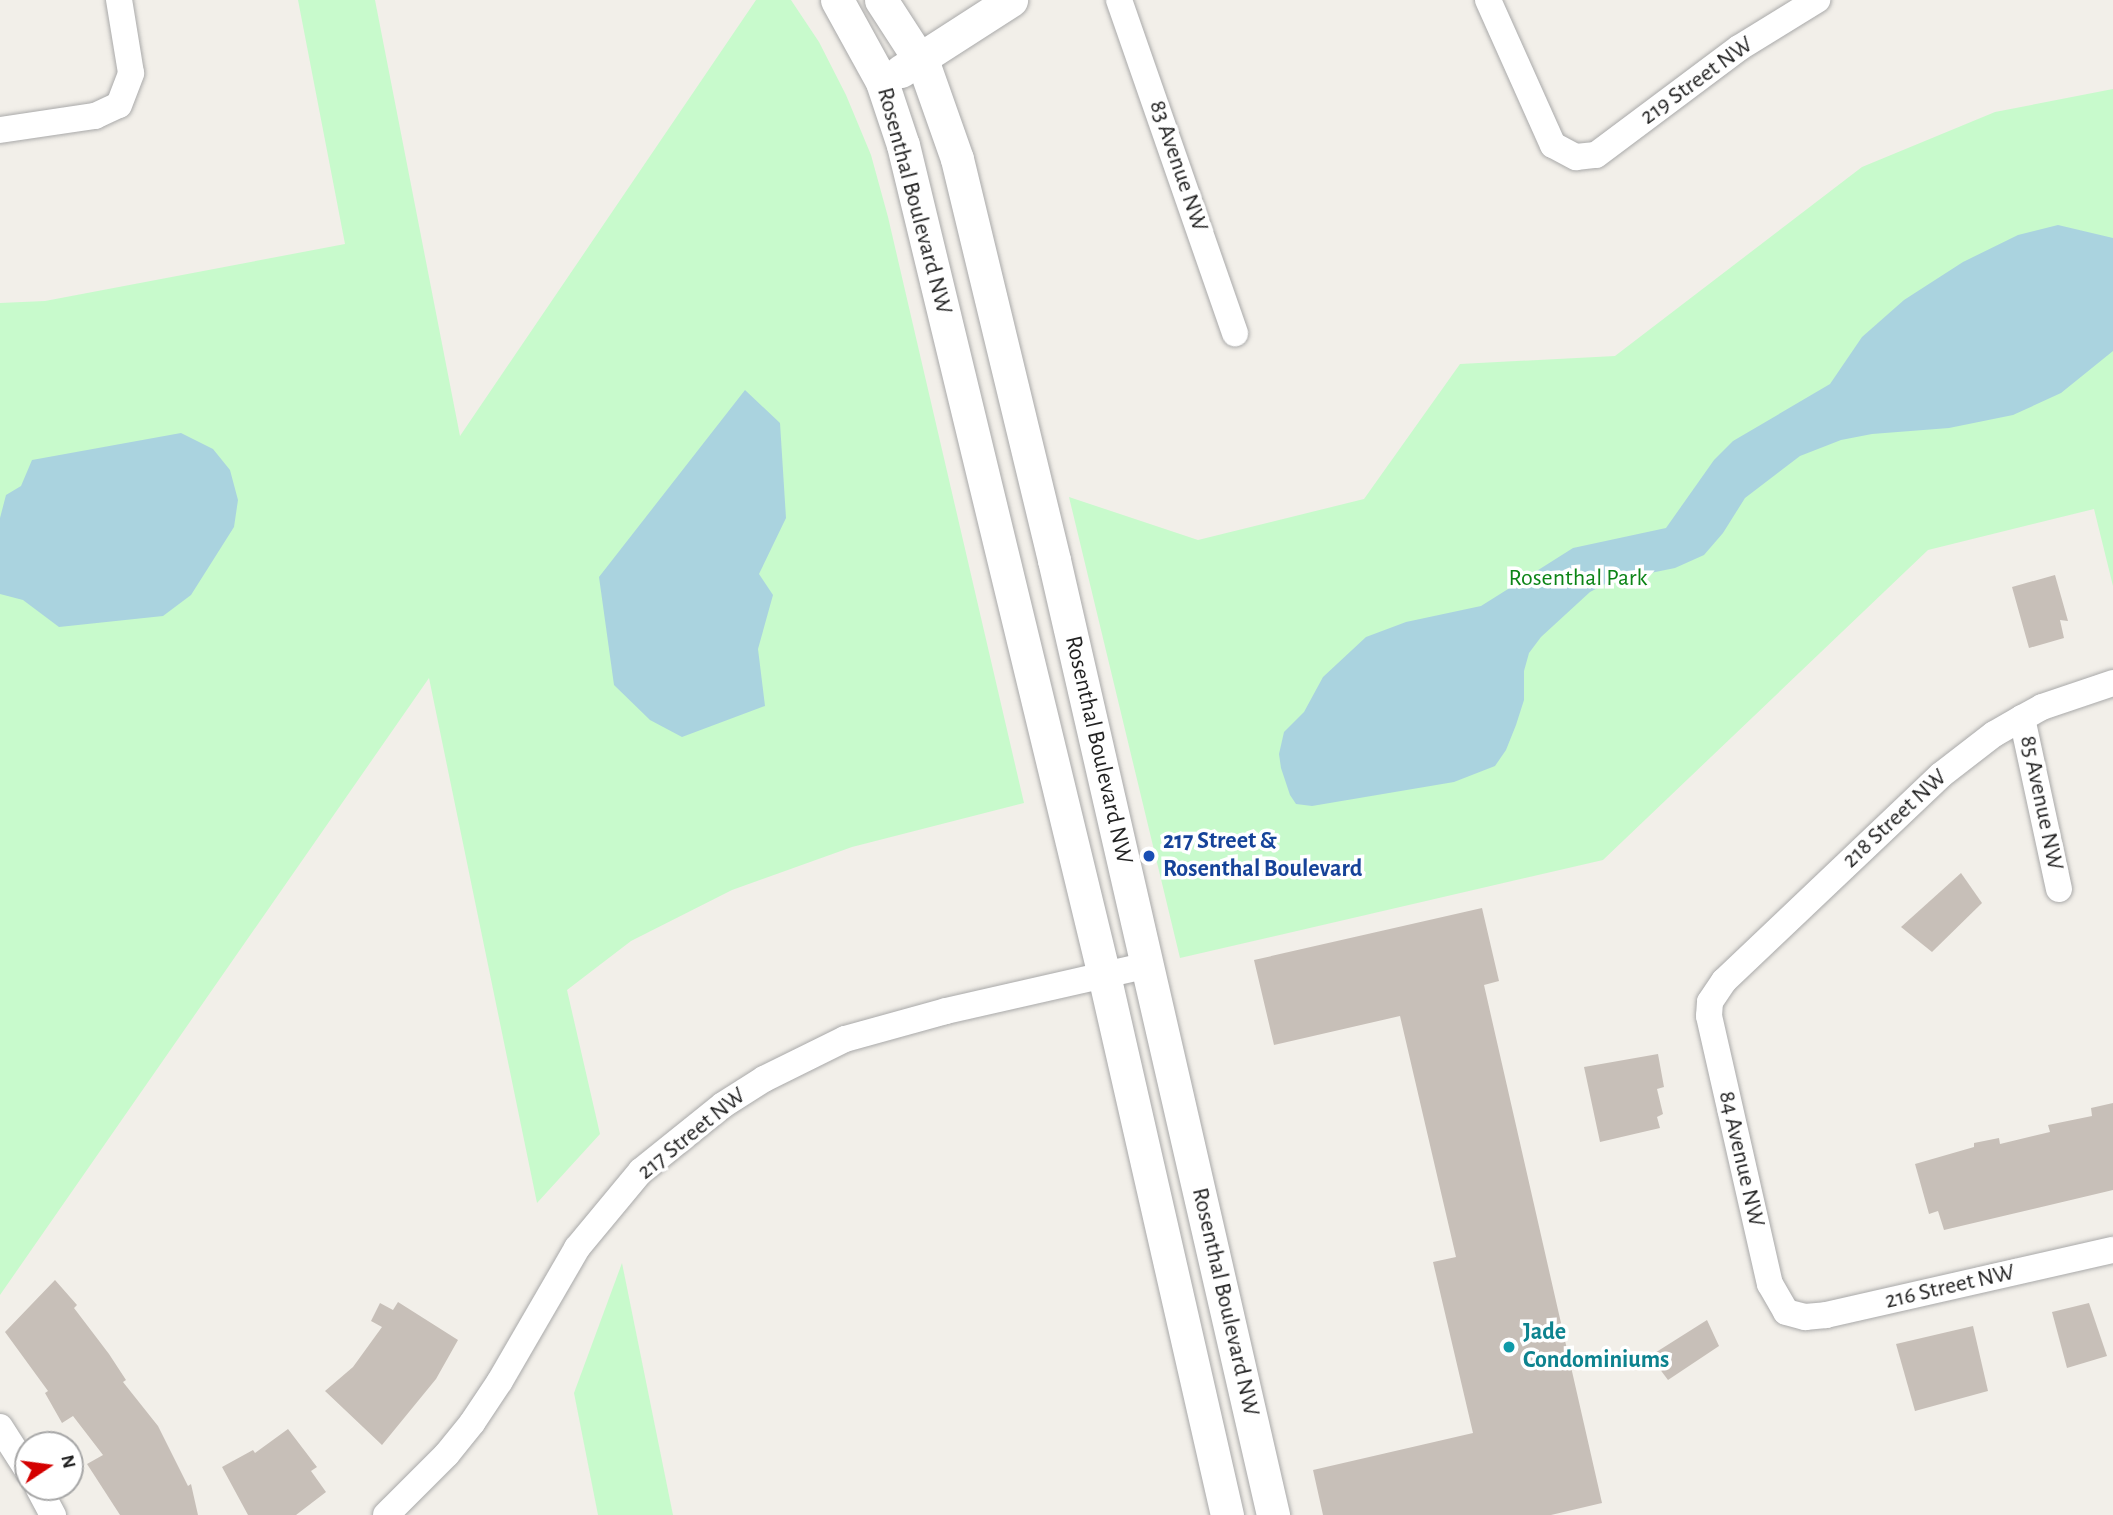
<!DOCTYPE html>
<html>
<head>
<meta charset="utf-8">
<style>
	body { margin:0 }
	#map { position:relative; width:2113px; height:1515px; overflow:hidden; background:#f2efe9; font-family:"Alegreya Sans",sans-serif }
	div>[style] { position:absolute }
	.park>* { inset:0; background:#c8facc }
	.water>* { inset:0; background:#aad3df }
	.building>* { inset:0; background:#c7bfb8 }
	.roads { filter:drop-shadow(0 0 2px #a9a9a9) drop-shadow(0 0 2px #a9a9a9) }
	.minor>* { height:26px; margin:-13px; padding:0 13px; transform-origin:13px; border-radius:13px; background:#fff }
	.tertiary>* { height:33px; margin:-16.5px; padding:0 16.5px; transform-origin:16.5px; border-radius:16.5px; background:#fff }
	.dots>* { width:19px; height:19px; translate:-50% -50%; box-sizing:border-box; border:4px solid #fff; border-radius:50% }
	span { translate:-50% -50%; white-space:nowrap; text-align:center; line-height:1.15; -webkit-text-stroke:7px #fff; paint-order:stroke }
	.street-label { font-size:24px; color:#222 }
	.park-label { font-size:24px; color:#0c8416 }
	.transit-label { font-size:24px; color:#164399; font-weight:700 }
	.left { translate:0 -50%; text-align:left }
	.culture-label { font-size:24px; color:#0d838f; font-weight:700 }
	.north { position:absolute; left:14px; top:1431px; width:70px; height:70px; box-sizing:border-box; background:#fff; border:2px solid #a7a7a7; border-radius:50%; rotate:77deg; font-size:19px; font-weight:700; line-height:28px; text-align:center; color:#222 }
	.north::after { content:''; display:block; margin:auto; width:24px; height:32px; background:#d40000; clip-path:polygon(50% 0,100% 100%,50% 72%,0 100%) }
</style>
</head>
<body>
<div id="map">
	<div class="park">
		<i style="clip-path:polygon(298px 0,375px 0,460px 436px,756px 0,791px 0,819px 42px,846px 95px,871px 155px,888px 217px,1024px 803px,852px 847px,732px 890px,631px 941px,567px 990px,600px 1134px,537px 1203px,429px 678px,0 1295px,0 303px,45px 301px,345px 244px)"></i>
		<i style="clip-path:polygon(2113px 89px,2113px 586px,2094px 509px,1928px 550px,1603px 860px,1180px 958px,1069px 497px,1198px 540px,1364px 499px,1460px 364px,1615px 356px,1862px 167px,1995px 112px)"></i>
		<i style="clip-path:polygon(622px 1263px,673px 1515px,598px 1515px,574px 1393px)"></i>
	</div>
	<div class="water">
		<i style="clip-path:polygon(2058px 225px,2113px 238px,2113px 351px,2061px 393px,2013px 415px,1949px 428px,1872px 434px,1841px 440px,1800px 456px,1745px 498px,1723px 533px,1704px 555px,1675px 568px,1611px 581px,1590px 592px,1541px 637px,1529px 653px,1524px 671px,1524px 700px,1516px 725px,1506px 750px,1495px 766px,1454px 782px,1312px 806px,1296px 804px,1290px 795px,1281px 768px,1279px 754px,1284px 732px,1304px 712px,1323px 677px,1366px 637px,1406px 622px,1481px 606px,1573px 548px,1666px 528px,1714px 460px,1733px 441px,1830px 384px,1862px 337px,1904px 300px,1963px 262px,2018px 235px)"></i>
		<i style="clip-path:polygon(745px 390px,780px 423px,786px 518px,759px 574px,773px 595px,758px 649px,765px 706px,682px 737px,650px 720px,614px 685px,599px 577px)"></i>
		<i style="clip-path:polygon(181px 433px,213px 449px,230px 470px,238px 500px,234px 527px,191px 595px,163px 616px,59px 627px,23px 600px,0 594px,0 518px,6px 495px,21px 486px,32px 460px)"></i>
	</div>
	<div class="building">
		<i style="clip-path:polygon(2055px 575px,2068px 621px,2060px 620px,2064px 638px,2029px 648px,2012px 587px)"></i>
		<i style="clip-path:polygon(1961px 873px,1982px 903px,1932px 952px,1901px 927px)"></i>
		<i style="clip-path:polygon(1482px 908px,1499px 981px,1484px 985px,1602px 1503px,1551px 1515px,1323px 1515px,1313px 1470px,1473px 1433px,1433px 1262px,1456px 1257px,1400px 1016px,1274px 1045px,1254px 960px)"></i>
		<i style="clip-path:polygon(1658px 1054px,1664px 1087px,1657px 1089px,1663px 1114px,1657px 1117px,1660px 1128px,1600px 1142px,1584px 1067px)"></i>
		<i style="clip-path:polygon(2113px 1103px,2113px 1190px,1944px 1230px,1938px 1211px,1929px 1214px,1915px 1164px,1974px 1147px,1974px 1143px,1999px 1138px,2000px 1144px,2050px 1132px,2048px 1125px,2092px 1116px,2091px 1108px)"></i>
		<i style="clip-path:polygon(55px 1280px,77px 1305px,74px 1308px,109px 1354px,126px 1380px,123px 1382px,158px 1426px,188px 1486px,191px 1484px,198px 1515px,120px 1515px,87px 1464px,103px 1455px,73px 1416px,62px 1423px,45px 1393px,48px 1391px,5px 1332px)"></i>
		<i style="clip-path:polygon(398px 1302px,458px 1340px,436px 1379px,382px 1445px,325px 1391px,353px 1367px,382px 1327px,371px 1321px,380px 1303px,393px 1310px)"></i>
		<i style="clip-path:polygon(2089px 1303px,2107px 1356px,2067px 1368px,2052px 1312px)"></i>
		<i style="clip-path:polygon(1707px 1320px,1719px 1346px,1668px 1380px,1650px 1356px)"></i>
		<i style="clip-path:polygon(1973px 1326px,1988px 1391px,1915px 1411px,1896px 1344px)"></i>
		<i style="clip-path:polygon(288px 1429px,317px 1467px,311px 1471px,326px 1492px,296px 1515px,248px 1515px,222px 1467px,253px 1450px,255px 1453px)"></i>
	</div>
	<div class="roads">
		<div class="minor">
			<i style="left:1119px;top:0;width:353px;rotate:70.8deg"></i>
			<i style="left:1488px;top:0;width:159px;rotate:65.9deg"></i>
			<i style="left:1553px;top:145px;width:26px;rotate:28deg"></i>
			<i style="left:1576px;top:157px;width:20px;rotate:-6deg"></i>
			<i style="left:1596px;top:155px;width:179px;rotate:-36.8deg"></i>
			<i style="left:1739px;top:48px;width:92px;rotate:-31.6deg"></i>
			<i style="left:0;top:130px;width:96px;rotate:-8.4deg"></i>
			<i style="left:95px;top:116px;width:26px;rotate:-25deg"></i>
			<i style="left:119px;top:105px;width:34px;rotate:-69deg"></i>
			<i style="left:131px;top:73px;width:74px;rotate:-99.3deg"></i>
			<i style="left:2113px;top:683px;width:75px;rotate:161.3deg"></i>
			<i style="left:2042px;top:707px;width:23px;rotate:151deg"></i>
			<i style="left:2022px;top:718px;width:32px;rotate:150deg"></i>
			<i style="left:1994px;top:734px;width:67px;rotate:142.3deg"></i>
			<i style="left:1941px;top:775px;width:299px;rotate:136.5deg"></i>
			<i style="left:1724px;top:981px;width:25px;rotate:124deg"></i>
			<i style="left:1710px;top:1002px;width:14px;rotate:94deg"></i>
			<i style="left:1709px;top:1016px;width:275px;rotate:77.2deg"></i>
			<i style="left:1770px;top:1284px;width:32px;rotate:60deg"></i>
			<i style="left:1786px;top:1312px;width:20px;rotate:15deg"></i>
			<i style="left:1805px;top:1317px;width:21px;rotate:-5deg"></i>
			<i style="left:1826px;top:1315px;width:294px;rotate:-12.8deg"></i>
			<i style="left:2022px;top:718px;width:175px;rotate:77.8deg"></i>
			<i style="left:0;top:1427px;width:52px;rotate:57.5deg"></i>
			<i style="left:38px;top:1487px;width:32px;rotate:62deg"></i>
			<i style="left:386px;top:1515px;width:86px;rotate:-45deg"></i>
			<i style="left:447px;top:1454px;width:40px;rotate:-51deg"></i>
			<i style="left:472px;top:1423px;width:50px;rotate:-56.3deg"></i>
			<i style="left:500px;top:1381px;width:154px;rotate:-59.9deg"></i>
			<i style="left:577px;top:1248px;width:100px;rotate:-50.3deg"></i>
			<i style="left:641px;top:1171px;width:105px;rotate:-38.8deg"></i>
			<i style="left:723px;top:1105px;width:49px;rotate:-32.4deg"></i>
			<i style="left:764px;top:1079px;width:90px;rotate:-26.3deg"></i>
			<i style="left:845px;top:1039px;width:105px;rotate:-15.5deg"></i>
			<i style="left:946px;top:1011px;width:207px;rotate:-12.8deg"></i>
		</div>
		<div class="tertiary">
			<i style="left:837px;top:0;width:94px;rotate:61.2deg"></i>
			<i style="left:882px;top:82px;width:66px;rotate:71.6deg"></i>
			<i style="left:903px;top:145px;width:854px;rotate:76.39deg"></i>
			<i style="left:1104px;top:975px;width:554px;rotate:77.17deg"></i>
			<i style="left:881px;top:0;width:81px;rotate:57.1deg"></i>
			<i style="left:925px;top:68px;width:96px;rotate:70.6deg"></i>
			<i style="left:957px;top:159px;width:413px;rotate:76.4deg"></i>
			<i style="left:1054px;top:560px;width:980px;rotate:77.08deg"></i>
			<i style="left:901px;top:71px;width:131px;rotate:-32.8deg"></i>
		</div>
	</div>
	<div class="dots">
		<i style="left:1149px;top:856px;background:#1a4fb4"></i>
		<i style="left:1509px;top:1347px;background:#0f9aa8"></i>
	</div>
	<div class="street-label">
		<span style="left:1697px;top:81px;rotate:-36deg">219 Street NW</span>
		<span style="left:1178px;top:166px;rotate:71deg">83 Avenue NW</span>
		<span style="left:914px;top:201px;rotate:75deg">Rosenthal Boulevard NW</span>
		<span style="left:1098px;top:750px;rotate:77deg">Rosenthal Boulevard NW</span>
		<span style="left:2041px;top:803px;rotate:78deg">85 Avenue NW</span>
		<span style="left:1895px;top:819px;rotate:-43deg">218 Street NW</span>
		<span style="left:692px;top:1134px;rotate:-39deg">217 Street NW</span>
		<span style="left:1741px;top:1159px;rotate:77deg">84 Avenue NW</span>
		<span style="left:1950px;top:1287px;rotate:-13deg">216 Street NW</span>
		<span style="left:1225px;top:1302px;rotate:77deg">Rosenthal Boulevard NW</span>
	</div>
	<div class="park-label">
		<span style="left:1578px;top:579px">Rosenthal Park</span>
	</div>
	<div class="transit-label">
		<span class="left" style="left:1163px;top:856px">217 Street &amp;<br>Rosenthal Boulevard</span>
	</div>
	<div class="culture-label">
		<span class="left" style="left:1523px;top:1347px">Jade<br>Condominiums</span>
	</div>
	<div class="north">N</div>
</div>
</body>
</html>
